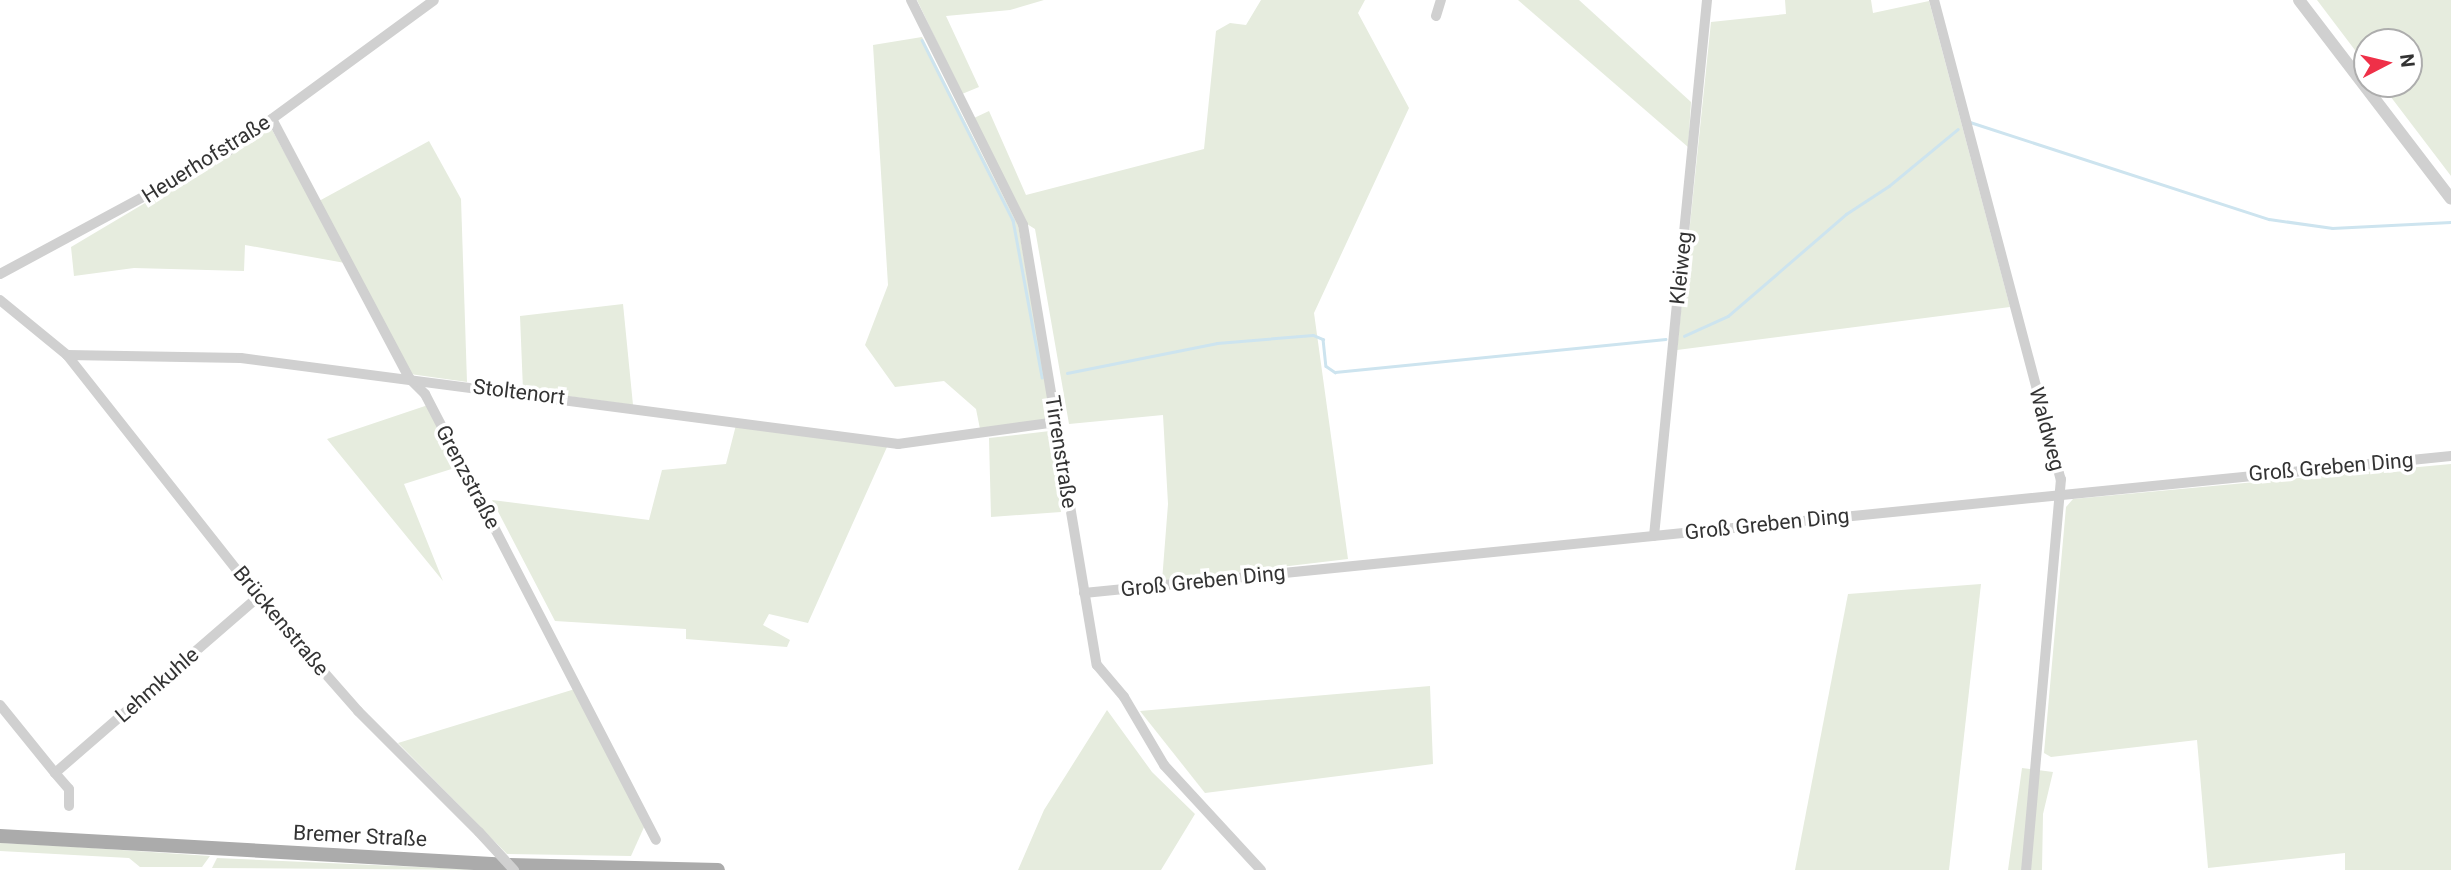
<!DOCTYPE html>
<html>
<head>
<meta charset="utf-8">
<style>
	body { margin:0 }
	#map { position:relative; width:2451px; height:870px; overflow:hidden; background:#fff; font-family:Roboto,sans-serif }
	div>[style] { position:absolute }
	.green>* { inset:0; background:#e6ecde }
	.stream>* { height:2.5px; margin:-1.25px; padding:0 1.25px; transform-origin:1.25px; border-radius:1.25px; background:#cde4ef }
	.minor>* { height:10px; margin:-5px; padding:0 5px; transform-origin:5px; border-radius:5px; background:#d0d0d0 }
	.tertiary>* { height:12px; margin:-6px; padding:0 6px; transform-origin:6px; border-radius:6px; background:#d0d0d0 }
	.primary>* { height:14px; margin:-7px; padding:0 7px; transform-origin:7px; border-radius:7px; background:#ababab }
	.minor-bridge>* { height:10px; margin:-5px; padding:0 5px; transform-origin:5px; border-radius:5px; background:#d0d0d0 }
	span { translate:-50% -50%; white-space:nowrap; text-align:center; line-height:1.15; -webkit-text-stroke:7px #fff; paint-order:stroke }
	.street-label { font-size:21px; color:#333 }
	.north { position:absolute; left:2353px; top:28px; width:70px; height:70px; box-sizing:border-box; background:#fff; border:2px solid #adadad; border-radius:50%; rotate:83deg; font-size:19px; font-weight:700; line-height:28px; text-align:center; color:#333 }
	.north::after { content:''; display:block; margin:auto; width:24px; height:32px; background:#ef3048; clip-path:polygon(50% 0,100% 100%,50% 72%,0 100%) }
</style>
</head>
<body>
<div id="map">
	<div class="green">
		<i style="clip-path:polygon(917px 0,1044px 0,1010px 10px,946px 16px,979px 87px,962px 94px)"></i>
		<i style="clip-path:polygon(1261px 0,1365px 0,1358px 13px,1409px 108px,1314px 313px,1348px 559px,1162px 581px,1168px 504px,1163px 415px,1069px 424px,1035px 229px,1027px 224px,974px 118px,989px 111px,1026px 195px,1204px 149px,1216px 31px,1230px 23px,1246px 25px)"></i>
		<i style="clip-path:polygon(1518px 0,1579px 0,1691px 102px,1688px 147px)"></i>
		<i style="clip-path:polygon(1785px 0,1871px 0,1873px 13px,1929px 1px,2010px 307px,1677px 350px,1711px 22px,1786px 14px)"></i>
		<i style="clip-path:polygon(2317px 0,2451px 0,2451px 176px,2381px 84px,2409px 84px,2409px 42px,2367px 42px,2367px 66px)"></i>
		<i style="clip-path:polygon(922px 37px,1018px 225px,1053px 419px,980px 429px,976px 409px,944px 381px,895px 387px,865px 345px,888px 285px,873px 45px)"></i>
		<i style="clip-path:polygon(271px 128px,345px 263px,245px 245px,244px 271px,134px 268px,74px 276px,71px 247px)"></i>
		<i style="clip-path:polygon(429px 141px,461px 199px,467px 382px,410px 374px,319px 201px)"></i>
		<i style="clip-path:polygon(623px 304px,633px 405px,523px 390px,520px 316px)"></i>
		<i style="clip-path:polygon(428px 405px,461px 466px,404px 484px,443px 581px,327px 439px)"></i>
		<i style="clip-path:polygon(736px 425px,887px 447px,808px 623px,769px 614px,763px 625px,790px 640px,787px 647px,686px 639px,686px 629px,555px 621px,492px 500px,649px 520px,662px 470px,726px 464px)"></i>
		<i style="clip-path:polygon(1050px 431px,1061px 512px,991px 517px,989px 438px)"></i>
		<i style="clip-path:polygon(2451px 464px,2451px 870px,2345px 870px,2345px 853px,2208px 868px,2197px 740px,2051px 757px,2044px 753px,2066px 507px,2073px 499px)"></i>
		<i style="clip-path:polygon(1981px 584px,1949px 870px,1795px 870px,1848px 594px)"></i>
		<i style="clip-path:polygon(1430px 686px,1433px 764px,1205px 793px,1140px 711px)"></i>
		<i style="clip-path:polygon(575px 689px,645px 825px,631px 856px,507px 854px,398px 743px)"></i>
		<i style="clip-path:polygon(1107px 710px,1152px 772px,1195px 814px,1161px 870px,1018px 870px,1044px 810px)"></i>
		<i style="clip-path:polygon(2022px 768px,2053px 772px,2043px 814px,2042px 870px,2008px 870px)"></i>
		<i style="clip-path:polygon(0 843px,62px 846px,210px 856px,202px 867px,140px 867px,129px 858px,0 851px)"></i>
		<i style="clip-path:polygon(217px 858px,487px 870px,212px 868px)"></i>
	</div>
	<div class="stream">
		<i style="left:922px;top:40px;width:202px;rotate:63.2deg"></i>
		<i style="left:1013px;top:220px;width:160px;rotate:79.5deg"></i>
		<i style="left:1970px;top:122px;width:314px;rotate:18deg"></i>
		<i style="left:2269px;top:219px;width:64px;rotate:8.1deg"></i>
		<i style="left:2332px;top:228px;width:119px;rotate:-2.9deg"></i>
		<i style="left:1684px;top:336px;width:48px;rotate:-24.4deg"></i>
		<i style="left:1728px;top:316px;width:156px;rotate:-40.8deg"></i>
		<i style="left:1846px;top:214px;width:51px;rotate:-33.1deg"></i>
		<i style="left:1889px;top:186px;width:89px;rotate:-39.6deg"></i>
		<i style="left:1067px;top:373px;width:153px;rotate:-11.3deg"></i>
		<i style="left:1217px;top:343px;width:96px;rotate:-4.8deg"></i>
		<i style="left:1313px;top:335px;width:11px;rotate:22deg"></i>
		<i style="left:1323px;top:339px;width:27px;rotate:84deg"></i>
		<i style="left:1326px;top:366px;width:11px;rotate:34deg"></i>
		<i style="left:1335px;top:372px;width:332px;rotate:-5.7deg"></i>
	</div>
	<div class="minor">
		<i style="left:911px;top:0;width:251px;rotate:63.5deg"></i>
		<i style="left:1023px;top:225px;width:446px;rotate:80.5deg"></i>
		<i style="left:1097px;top:665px;width:42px;rotate:49.8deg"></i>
		<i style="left:1124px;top:697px;width:79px;rotate:59.5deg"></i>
		<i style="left:1164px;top:765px;width:143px;rotate:47.3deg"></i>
		<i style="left:1934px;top:0;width:496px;rotate:75.2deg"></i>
		<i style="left:2061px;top:479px;width:393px;rotate:95.1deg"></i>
		<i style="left:1436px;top:16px;width:17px;rotate:-73deg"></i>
		<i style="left:272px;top:119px;width:293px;rotate:62.1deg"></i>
		<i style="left:409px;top:378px;width:23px;rotate:45deg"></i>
		<i style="left:425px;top:394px;width:502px;rotate:62.62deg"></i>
		<i style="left:0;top:274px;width:259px;rotate:-28.3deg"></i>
		<i style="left:228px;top:151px;width:255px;rotate:-36.2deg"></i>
		<i style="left:0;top:300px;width:87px;rotate:39.4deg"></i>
		<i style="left:67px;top:355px;width:308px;rotate:51.7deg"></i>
		<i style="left:258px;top:597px;width:152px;rotate:48.7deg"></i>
		<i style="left:358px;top:711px;width:171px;rotate:45deg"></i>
		<i style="left:67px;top:355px;width:174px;rotate:1deg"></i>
		<i style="left:241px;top:358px;width:663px;rotate:7.46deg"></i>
		<i style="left:898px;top:444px;width:161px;rotate:-7.9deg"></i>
		<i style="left:1654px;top:536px;width:539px;rotate:-84.35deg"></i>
		<i style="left:1084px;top:593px;width:1374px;rotate:-5.72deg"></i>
		<i style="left:0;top:705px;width:87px;rotate:51deg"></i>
		<i style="left:55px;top:773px;width:269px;rotate:-40.9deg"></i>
		<i style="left:55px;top:773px;width:21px;rotate:49deg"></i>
		<i style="left:69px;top:789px;width:17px;rotate:90deg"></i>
	</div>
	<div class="tertiary">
		<i style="left:2299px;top:0;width:250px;rotate:52.6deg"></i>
	</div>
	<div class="primary">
		<i style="left:0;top:836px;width:510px;rotate:3.26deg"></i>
		<i style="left:509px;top:865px;width:209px;rotate:1.4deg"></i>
	</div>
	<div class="minor-bridge">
		<i style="left:479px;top:832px;width:52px;rotate:47.4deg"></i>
	</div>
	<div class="street-label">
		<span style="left:206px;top:159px;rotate:-32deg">Heuerhofstraße</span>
		<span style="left:1681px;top:268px;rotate:-84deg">Kleiweg</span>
		<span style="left:519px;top:392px;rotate:7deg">Stoltenort</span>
		<span style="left:2047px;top:429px;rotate:75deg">Waldweg</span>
		<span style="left:1061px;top:452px;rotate:81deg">Tirrenstraße</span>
		<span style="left:2331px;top:467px;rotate:-5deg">Groß Greben Ding</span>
		<span style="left:468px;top:477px;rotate:62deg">Grenzstraße</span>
		<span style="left:1767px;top:524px;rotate:-6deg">Groß Greben Ding</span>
		<span style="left:1203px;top:581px;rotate:-6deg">Groß Greben Ding</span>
		<span style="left:281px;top:621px;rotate:50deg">Brückenstraße</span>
		<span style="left:157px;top:685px;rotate:-41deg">Lehmkuhle</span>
		<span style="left:360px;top:836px;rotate:3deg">Bremer Straße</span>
	</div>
	<div class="north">N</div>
</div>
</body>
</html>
